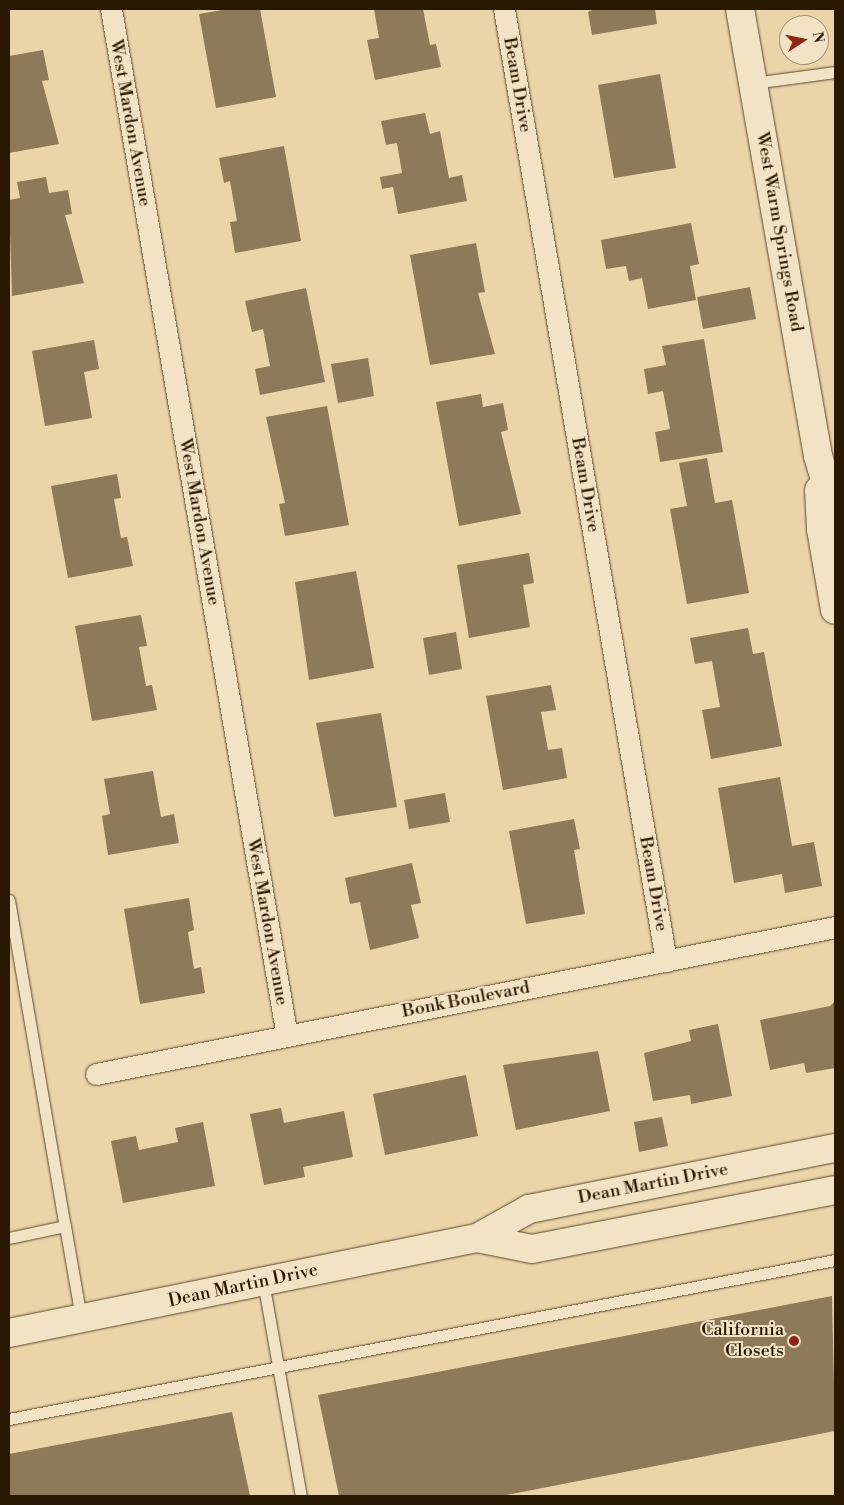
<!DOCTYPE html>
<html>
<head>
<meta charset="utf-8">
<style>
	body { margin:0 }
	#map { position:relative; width:844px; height:1505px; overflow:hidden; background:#ebd4a8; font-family:"Libre Bodoni",serif }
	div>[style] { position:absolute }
	.building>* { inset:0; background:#8e7a58 }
	.roads { filter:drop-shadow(0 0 1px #5a482c) drop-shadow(0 0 1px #5a482c) }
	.lane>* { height:11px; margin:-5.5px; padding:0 5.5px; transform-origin:5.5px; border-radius:5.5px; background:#f2e3c6 }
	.street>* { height:21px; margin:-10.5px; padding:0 10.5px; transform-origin:10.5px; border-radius:10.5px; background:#f2e3c6 }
	.secondary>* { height:28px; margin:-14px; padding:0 14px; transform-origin:14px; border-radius:14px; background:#f2e3c6 }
	.dots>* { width:14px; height:14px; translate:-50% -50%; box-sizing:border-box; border:2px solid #f2e3c6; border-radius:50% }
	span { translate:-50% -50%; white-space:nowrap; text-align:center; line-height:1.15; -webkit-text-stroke:4px #f2e3c6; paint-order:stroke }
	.street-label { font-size:18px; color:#2a1902 }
	.poi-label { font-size:18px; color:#2a1902 }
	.right { translate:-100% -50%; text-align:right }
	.frame { position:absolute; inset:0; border:10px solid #2a1902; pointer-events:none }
	.north { position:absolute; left:779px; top:15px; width:50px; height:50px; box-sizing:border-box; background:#f2e3c6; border:1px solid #a29278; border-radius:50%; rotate:79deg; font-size:14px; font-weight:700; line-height:20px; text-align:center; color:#2a1902 }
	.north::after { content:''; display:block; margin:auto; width:18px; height:22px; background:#8f2418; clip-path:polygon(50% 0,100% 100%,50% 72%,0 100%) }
</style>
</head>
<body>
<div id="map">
	<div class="building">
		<i style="clip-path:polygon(228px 9px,260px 9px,276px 97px,216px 108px,199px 14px)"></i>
		<i style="clip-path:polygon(374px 9px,423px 9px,430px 45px,436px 44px,441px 67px,375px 80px,367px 40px,379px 38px)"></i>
		<i style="clip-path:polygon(594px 9px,655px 9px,657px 24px,592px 35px,588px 12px)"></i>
		<i style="clip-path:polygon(43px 50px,49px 80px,42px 81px,59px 144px,9px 153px,9px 56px)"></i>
		<i style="clip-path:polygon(660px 74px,676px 168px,614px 178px,598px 85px)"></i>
		<i style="clip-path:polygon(425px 113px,430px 134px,440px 131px,449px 178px,462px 175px,467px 201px,398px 214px,393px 187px,382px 189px,380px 177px,402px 173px,397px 143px,386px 145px,381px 121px)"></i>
		<i style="clip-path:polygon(284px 146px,301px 241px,235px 253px,230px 222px,237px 221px,230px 181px,224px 183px,219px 158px)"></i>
		<i style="clip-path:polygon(46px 177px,49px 193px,68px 190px,72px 214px,65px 215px,84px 283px,12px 296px,9px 200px,20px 198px,17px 182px)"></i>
		<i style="clip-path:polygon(691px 223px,699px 264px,690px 266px,696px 300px,648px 309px,642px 278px,629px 281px,626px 266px,606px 269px,601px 240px)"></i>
		<i style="clip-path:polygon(476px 243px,485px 292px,478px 293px,495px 354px,430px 365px,410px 255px)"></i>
		<i style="clip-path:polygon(750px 287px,756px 319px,703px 329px,697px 297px)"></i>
		<i style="clip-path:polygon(306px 288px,325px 382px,260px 395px,255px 369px,270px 366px,263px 329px,252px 332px,245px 301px)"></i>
		<i style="clip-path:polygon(704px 339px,723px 452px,660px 462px,655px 432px,670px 429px,663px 391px,648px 394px,644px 369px,666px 365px,662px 346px)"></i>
		<i style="clip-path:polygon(94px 340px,99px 369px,84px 372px,92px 418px,45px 426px,32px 351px)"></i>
		<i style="clip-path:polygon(368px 358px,374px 396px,338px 403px,331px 364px)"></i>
		<i style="clip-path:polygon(481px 394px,483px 407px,503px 403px,508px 430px,501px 432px,521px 514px,459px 526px,436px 402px)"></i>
		<i style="clip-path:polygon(327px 406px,349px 525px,285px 536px,279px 504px,285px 503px,266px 417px)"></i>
		<i style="clip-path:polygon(707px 458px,715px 503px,732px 500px,749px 593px,687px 604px,670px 509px,687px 506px,679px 463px)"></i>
		<i style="clip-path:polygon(117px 474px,121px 498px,114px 499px,121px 538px,127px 537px,133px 566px,68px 578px,51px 486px)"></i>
		<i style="clip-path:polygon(529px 553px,534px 583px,523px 585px,530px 627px,469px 638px,457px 565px)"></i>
		<i style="clip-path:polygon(356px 571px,374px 668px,309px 680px,295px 582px)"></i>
		<i style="clip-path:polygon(141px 615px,147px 646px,139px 647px,146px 686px,152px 685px,157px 710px,92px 721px,75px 626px)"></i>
		<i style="clip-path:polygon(748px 628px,753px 654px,764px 652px,782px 746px,711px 759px,702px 710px,720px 707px,712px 661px,695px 664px,690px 638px)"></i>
		<i style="clip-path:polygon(456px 632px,462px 669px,429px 675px,423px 638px)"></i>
		<i style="clip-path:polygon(551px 685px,556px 710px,541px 712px,548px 750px,562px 748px,567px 778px,503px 790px,486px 696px)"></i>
		<i style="clip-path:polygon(381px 713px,397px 807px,334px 817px,316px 723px)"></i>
		<i style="clip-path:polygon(153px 771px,161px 817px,174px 814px,179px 843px,108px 855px,102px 816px,110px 814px,104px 779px)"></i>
		<i style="clip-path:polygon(780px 777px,792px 846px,814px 842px,822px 886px,785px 893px,782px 874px,734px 883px,718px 788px)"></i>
		<i style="clip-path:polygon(445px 793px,450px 822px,409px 829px,404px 800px)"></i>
		<i style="clip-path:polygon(574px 819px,580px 849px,574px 850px,585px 914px,526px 924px,509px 831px)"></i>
		<i style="clip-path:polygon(412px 863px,421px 903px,411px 905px,419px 938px,370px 950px,360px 902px,350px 904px,345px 878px)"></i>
		<i style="clip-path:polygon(189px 898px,194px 930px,188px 932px,194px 969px,201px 967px,205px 993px,140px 1004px,124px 909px)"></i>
		<i style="clip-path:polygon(835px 1001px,835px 1068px,806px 1073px,804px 1063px,770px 1070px,760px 1020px,830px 1006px)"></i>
		<i style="clip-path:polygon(718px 1024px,732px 1096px,691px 1104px,690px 1095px,653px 1101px,644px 1053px,691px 1041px,689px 1030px)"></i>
		<i style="clip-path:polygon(598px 1051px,610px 1111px,516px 1130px,503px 1065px)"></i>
		<i style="clip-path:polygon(466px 1075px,478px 1136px,385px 1155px,373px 1094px)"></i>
		<i style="clip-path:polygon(281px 1108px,284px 1123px,344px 1111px,353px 1157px,303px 1167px,305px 1177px,264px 1185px,250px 1114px)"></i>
		<i style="clip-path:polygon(662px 1117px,668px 1146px,639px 1152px,634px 1122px)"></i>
		<i style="clip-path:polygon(203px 1122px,215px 1186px,123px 1203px,111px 1141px,136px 1136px,139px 1150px,178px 1142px,175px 1128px)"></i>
		<i style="clip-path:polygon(832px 1296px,835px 1431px,501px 1496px,339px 1496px,318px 1395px)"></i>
		<i style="clip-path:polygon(232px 1412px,250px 1496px,9px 1496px,9px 1454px)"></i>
	</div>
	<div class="roads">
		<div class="lane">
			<i style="left:753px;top:83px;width:83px;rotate:-7.6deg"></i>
			<i style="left:9px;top:900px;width:331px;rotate:80.3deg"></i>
			<i style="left:65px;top:1226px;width:57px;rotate:167.9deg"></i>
			<i style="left:65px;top:1226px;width:93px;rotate:80.1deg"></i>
			<i style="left:263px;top:1281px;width:218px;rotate:80deg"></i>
			<i style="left:9px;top:1419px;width:841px;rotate:-10.9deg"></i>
		</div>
		<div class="street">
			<i style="left:111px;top:9px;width:1042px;rotate:80.28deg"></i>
			<i style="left:504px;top:9px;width:966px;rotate:80.34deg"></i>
			<i style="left:96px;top:1074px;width:753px;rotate:-11.25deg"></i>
		</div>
		<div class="secondary">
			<i style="left:740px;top:9px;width:454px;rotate:80.1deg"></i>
			<i style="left:818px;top:456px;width:59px;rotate:73.4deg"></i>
			<i style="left:819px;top:490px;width:39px;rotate:87deg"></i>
			<i style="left:821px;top:529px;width:82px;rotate:80.2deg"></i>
			<i style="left:477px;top:1238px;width:56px;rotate:11.3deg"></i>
			<i style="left:532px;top:1249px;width:309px;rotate:-11deg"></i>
			<i style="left:9px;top:1333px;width:478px;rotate:-11.5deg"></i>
			<i style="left:477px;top:1238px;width:60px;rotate:-29.1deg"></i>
			<i style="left:529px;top:1209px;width:312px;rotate:-11.3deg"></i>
		</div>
	</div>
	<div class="dots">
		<i style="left:794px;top:1341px;background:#8f2418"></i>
	</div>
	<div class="street-label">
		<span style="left:517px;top:85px;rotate:80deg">Beam Drive</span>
		<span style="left:130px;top:123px;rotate:80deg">West Mardon Avenue</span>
		<span style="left:779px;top:232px;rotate:80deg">West Warm Springs Road</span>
		<span style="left:585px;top:485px;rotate:80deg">Beam Drive</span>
		<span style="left:199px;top:522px;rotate:80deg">West Mardon Avenue</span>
		<span style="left:653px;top:884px;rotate:80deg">Beam Drive</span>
		<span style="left:267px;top:922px;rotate:80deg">West Mardon Avenue</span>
		<span style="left:466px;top:1000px;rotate:-11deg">Bonk Boulevard</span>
		<span style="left:653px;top:1184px;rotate:-11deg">Dean Martin Drive</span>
		<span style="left:243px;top:1286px;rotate:-12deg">Dean Martin Drive</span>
	</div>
	<div class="poi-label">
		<span class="right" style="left:784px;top:1341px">California<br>Closets</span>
	</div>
	<div class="frame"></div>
	<div class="north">N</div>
</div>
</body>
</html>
